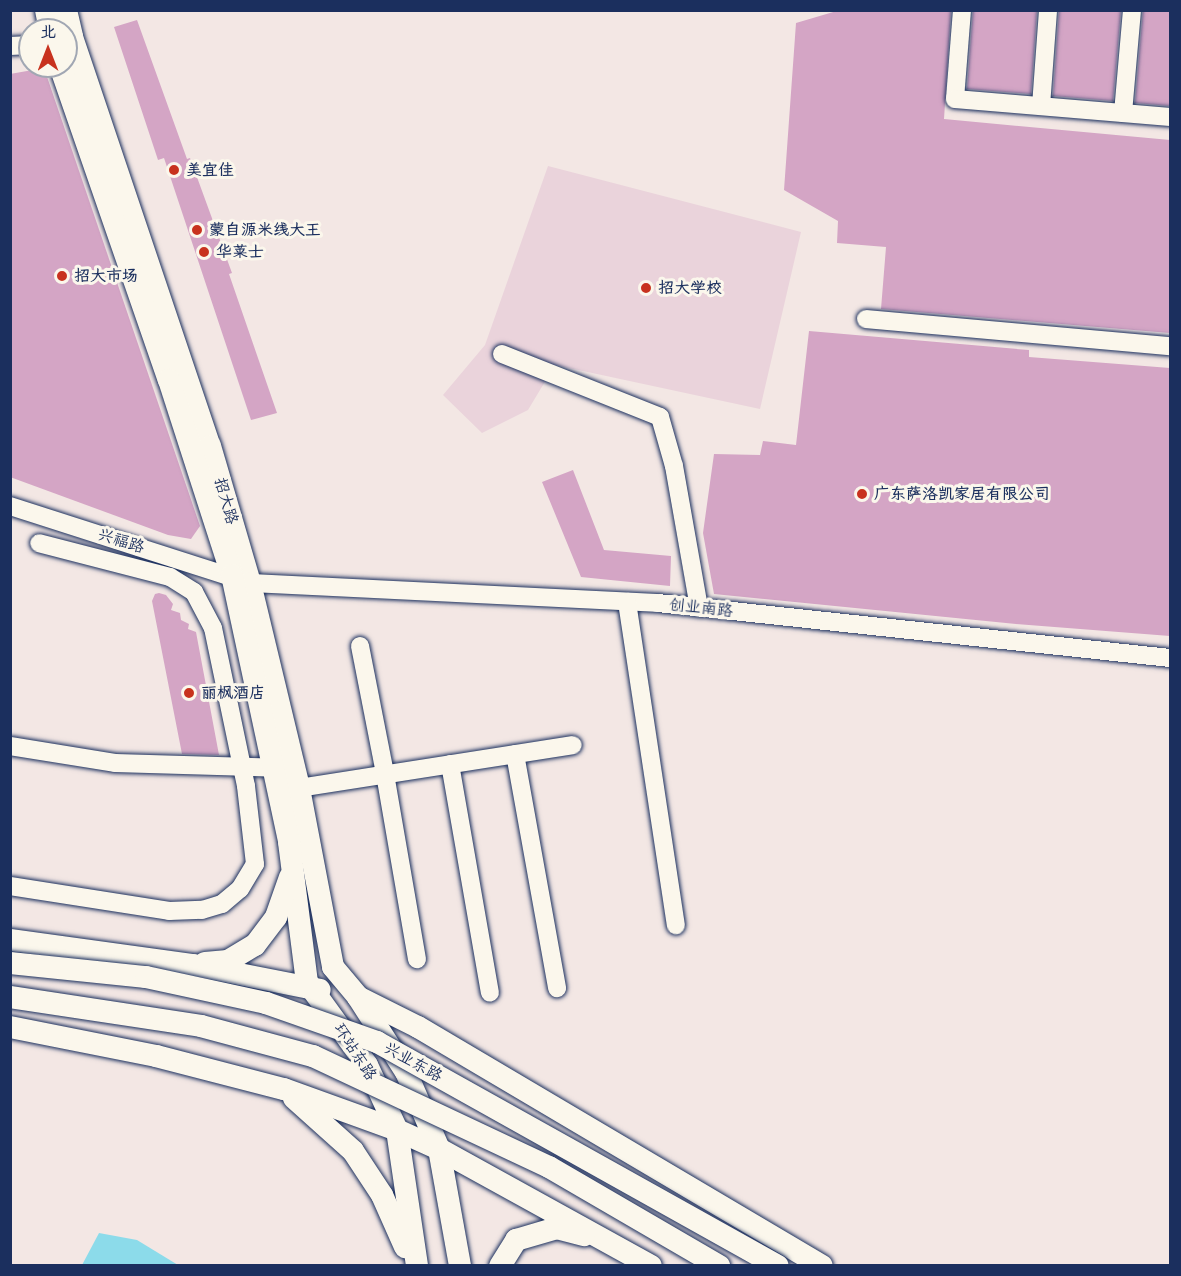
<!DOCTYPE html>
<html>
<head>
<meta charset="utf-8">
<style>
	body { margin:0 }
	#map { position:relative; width:1181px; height:1276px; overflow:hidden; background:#f3e7e4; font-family:Pangolin,"LXGW WenKai TC",sans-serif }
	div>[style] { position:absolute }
	.built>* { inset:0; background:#ead3db }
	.water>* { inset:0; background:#8cdbea }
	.building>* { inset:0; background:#d4a5c5 }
	.roads { filter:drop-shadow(0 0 2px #1b2f5e) drop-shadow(0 0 2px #1b2f5e) }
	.minor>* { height:18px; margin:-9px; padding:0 9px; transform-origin:9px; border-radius:9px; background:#fbf7ec }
	.major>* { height:22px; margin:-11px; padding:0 11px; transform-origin:11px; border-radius:11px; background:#fbf7ec }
	.bridges { filter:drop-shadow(0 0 2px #1b2f5e) drop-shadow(0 0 2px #1b2f5e) }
	.major-bridge>* { height:22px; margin:-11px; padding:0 11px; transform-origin:11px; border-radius:11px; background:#fbf7ec }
	.dots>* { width:16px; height:16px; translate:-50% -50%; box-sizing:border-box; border:3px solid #fbf7ec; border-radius:50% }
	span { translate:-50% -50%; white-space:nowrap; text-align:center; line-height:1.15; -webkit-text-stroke:6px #fbf7ec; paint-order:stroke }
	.poi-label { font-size:16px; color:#1b2f5e; font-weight:700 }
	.left { translate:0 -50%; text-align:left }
	.street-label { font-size:16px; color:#1b2f5e }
	.frame { position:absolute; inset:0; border:12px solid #1b2f5e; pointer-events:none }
	.north { position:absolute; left:18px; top:18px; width:60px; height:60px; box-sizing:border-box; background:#fbf7ec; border:2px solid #a1a7b3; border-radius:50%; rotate:0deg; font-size:16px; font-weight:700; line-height:24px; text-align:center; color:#1b2f5e }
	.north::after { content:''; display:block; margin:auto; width:21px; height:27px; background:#c8321e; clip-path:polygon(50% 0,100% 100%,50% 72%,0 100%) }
</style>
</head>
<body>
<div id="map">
	<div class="built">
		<i style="clip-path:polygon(548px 166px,801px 232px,760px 409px,555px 365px,528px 410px,482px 433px,443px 395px,485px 345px)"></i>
	</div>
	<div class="water">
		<i style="clip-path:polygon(99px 1233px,137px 1240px,178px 1265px,82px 1265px)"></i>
	</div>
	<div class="building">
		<i style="clip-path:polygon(840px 10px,951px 10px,944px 119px,1170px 140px,1170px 333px,881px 309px,886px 247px,837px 243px,838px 221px,784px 190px,796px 23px)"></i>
		<i style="clip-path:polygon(973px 10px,1037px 10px,1031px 94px,967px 89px)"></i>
		<i style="clip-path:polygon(1059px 10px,1121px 10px,1113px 101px,1053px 96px)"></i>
		<i style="clip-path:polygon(1143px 10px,1170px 10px,1170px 106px,1135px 103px)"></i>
		<i style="clip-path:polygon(137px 20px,187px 159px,190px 158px,232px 273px,229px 274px,277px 413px,251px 420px,164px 158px,158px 160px,114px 27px)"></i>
		<i style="clip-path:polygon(44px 68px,200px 526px,191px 539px,168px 535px,10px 477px,10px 74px)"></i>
		<i style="clip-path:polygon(809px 331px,1029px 350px,1029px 357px,1170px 368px,1170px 636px,1016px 624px,714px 594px,703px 533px,714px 454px,760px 455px,763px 441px,796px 445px)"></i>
		<i style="clip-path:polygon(573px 470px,604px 550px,671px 556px,670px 586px,581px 577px,542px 482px)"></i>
		<i style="clip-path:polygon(159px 593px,166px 595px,173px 604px,171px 610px,180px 613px,181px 620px,189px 624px,188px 629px,196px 632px,219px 755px,182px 754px,152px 601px,155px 594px)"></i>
	</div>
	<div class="roads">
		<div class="minor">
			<i style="left:962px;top:10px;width:89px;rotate:94.5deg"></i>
			<i style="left:955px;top:99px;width:216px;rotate:4.8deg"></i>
			<i style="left:10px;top:46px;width:20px;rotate:-3deg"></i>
			<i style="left:1041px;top:106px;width:96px;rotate:-85.8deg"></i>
			<i style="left:1123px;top:113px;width:103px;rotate:-85deg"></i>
			<i style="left:866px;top:319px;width:305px;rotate:5.1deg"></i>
			<i style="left:502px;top:354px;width:170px;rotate:21.7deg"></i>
			<i style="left:660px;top:417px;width:51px;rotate:74.1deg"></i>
			<i style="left:674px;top:466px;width:144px;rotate:80deg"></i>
			<i style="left:10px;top:506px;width:252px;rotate:17.8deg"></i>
			<i style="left:250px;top:583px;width:408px;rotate:2.8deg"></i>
			<i style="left:658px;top:603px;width:515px;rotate:6.13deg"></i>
			<i style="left:627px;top:602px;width:327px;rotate:81.4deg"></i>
			<i style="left:360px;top:646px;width:130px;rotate:78.9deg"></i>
			<i style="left:385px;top:774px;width:188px;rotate:80.2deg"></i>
			<i style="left:10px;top:746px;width:106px;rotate:9.2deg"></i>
			<i style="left:115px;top:763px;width:171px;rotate:1.7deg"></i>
			<i style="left:515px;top:754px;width:238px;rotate:79.8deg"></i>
			<i style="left:450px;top:764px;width:232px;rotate:80.1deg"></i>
			<i style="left:285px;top:787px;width:14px;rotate:4deg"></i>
			<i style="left:299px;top:788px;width:277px;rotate:-8.9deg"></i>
			<i style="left:10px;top:886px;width:161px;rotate:8.9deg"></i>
			<i style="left:169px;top:911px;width:33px;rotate:-2deg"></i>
			<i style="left:202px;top:910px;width:21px;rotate:-17deg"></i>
			<i style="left:222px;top:904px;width:23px;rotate:-40deg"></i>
			<i style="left:240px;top:889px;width:29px;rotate:-59deg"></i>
			<i style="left:255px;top:864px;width:79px;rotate:-96.6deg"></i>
			<i style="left:246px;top:786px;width:161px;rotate:-101.8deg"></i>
			<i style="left:213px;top:628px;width:41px;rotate:-117.8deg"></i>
			<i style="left:194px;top:592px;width:28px;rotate:-148deg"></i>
			<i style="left:170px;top:577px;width:135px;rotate:-165.5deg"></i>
		</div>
		<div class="major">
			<i style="left:46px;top:10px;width:20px;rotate:79deg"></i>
			<i style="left:66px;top:10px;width:28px;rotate:77deg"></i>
			<i style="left:72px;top:37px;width:432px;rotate:71.4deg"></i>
			<i style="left:210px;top:446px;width:143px;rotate:73.7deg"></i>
			<i style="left:250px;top:583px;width:206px;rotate:76.5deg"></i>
			<i style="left:298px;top:783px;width:187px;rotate:79.2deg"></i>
			<i style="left:333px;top:967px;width:39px;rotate:50deg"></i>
			<i style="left:358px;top:997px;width:89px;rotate:57.4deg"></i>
			<i style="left:406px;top:1072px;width:84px;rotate:66.8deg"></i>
			<i style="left:439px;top:1149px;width:119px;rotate:79.8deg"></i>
			<i style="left:60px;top:66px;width:332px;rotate:70.9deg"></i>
			<i style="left:169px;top:380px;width:205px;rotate:72.1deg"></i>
			<i style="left:232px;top:575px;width:273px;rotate:77.9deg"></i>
			<i style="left:289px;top:842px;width:141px;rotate:82.7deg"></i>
			<i style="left:307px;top:982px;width:102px;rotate:54.1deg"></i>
			<i style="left:367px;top:1065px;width:72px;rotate:65.2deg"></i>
			<i style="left:397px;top:1130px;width:137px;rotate:81.6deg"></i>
			<i style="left:10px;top:940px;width:185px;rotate:7.8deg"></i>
			<i style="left:193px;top:965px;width:129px;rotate:11.1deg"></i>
			<i style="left:205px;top:963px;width:23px;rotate:-5deg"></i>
			<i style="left:228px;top:961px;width:31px;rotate:-31deg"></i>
			<i style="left:255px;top:945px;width:35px;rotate:-53deg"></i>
			<i style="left:276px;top:917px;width:42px;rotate:-70.7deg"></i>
			<i style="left:358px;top:997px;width:67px;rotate:26.6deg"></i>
			<i style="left:418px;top:1027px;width:469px;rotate:30.6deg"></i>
			<i style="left:10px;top:1027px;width:149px;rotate:11.2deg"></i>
			<i style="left:156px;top:1056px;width:132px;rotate:14.5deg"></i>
			<i style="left:284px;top:1089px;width:120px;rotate:19.9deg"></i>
			<i style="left:397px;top:1130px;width:46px;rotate:24.3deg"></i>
			<i style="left:439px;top:1149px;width:242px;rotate:28.9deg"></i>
			<i style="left:294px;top:1098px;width:79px;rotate:41.9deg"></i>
			<i style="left:353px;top:1151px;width:53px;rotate:56.6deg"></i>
			<i style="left:382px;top:1195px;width:57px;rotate:66.1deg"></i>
			<i style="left:500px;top:1266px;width:31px;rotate:-58deg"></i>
			<i style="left:516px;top:1240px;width:43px;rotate:-16.3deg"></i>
			<i style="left:557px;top:1228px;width:28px;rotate:15deg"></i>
		</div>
	</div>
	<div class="bridges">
		<div class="major-bridge">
			<i style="left:10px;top:963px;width:137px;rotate:5.9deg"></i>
			<i style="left:146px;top:977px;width:123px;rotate:12.2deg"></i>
			<i style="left:266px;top:1003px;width:118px;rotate:19.4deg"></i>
			<i style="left:377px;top:1042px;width:459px;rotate:29.2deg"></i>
			<i style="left:10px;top:997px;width:193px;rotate:8.6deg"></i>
			<i style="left:201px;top:1026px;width:116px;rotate:15deg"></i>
			<i style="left:313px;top:1056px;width:261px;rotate:25.2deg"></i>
			<i style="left:549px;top:1167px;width:197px;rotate:30.2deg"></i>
		</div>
	</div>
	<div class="dots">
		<i style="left:174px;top:170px;background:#c8321e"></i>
		<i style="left:197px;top:230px;background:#c8321e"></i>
		<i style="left:204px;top:252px;background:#c8321e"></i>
		<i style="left:62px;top:276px;background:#c8321e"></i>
		<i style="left:646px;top:288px;background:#c8321e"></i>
		<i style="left:862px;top:494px;background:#c8321e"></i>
		<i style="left:189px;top:693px;background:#c8321e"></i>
	</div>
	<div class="poi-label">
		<span class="left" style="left:186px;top:170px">美宜佳</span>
		<span class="left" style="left:209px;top:230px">蒙自源米线大王</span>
		<span class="left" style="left:216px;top:252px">华莱士</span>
		<span class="left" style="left:74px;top:276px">招大市场</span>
		<span class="left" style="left:658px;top:288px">招大学校</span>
		<span class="left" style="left:874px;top:494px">广东萨洛凯家居有限公司</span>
		<span class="left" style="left:201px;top:693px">丽枫酒店</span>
	</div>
	<div class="street-label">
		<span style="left:226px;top:501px;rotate:74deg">招大路</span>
		<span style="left:121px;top:541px;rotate:17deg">兴福路</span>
		<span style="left:701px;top:608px;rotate:6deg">创业南路</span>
		<span style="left:355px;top:1052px;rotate:57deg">环站东路</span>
		<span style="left:413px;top:1062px;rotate:29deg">兴业东路</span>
	</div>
	<div class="frame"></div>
	<div class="north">北</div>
</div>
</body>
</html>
